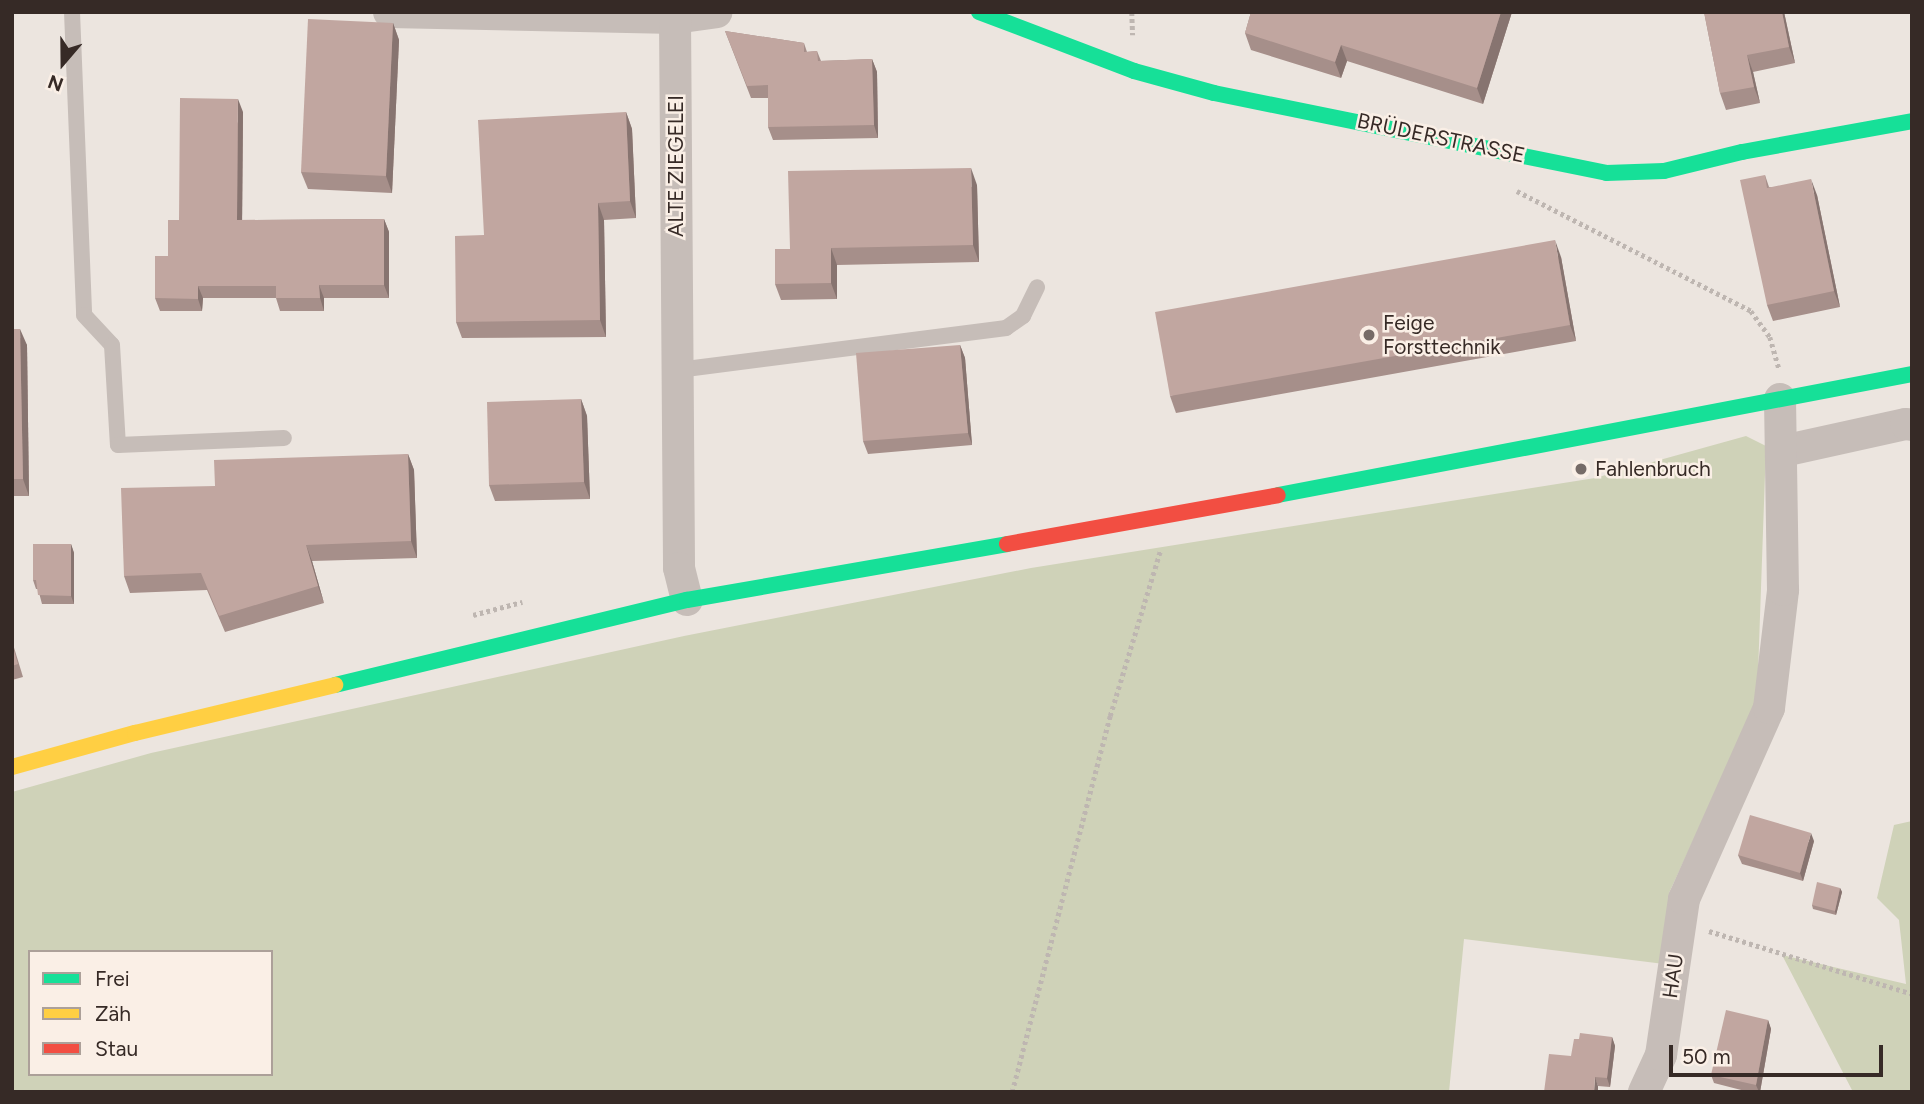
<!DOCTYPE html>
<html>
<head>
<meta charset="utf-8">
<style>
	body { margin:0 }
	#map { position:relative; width:1924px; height:1104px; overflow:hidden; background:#ece5df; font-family:Figtree,sans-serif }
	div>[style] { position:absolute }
	.green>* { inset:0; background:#cfd2b8 }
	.path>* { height:4.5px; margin-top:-2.25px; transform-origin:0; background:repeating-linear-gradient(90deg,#beb6b1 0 3.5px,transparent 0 7px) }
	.lane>* { height:16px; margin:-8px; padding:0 8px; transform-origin:8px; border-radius:8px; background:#c6bdb8 }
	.street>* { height:32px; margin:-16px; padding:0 16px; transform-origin:16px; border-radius:16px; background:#c6bdb8 }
	.fast>* { height:16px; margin:-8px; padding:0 8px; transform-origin:8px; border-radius:8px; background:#16e098 }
	.slow>* { height:16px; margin:-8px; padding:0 8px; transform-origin:8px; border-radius:8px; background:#ffcf43 }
	.jam>* { height:16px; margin:-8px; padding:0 8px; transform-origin:8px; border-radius:8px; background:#f24e42 }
	.wall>* { inset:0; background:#a68f8a }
	.shaded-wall>* { inset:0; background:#877470 }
	.building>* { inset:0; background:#c1a6a0 }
	.dots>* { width:19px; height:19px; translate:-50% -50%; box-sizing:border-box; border:4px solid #faefe6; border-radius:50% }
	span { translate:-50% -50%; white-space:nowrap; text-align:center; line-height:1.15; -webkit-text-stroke:5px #faefe6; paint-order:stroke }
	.street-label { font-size:21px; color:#362a26 }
	.poi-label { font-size:21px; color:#362a26 }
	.left { translate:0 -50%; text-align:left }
	.frame { position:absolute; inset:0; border:14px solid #362a26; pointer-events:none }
	.legend { position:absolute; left:28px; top:950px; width:245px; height:126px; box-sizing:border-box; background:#faefe6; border:2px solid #aca099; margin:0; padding:9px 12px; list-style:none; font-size:21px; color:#362a26 }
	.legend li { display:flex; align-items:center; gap:14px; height:35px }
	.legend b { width:35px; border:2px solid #aca099 }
	.north { position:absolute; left:28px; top:28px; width:70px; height:70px; -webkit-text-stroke:5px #faefe6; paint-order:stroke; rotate:200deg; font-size:19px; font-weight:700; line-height:28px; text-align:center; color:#362a26 }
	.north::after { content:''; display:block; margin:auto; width:24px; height:32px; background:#362a26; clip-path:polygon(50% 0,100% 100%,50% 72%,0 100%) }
	.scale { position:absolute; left:1669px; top:1045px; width:214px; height:32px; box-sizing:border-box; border:4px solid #362a26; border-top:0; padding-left:9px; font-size:21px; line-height:24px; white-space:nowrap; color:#362a26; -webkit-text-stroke:5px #faefe6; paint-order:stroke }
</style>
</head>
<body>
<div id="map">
	<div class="green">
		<i style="clip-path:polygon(evenodd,1746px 436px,1766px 446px,1757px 702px,1669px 893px,1664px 964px,1464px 939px,1449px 1092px,12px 1092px,12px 792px,151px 753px,684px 636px,1031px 568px,1595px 478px,1746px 436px,30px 952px,271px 952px,271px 1074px,30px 1074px,30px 952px)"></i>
		<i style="clip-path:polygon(1912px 821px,1912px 1092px,1853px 1092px,1782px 955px,1906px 984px,1899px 920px,1877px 898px,1894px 825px)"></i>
	</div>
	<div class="path">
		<i style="left:1132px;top:12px;width:23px;rotate:88deg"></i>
		<i style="left:1517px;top:191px;width:263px;rotate:27.1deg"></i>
		<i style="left:1751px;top:311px;width:32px;rotate:54deg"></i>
		<i style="left:1770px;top:337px;width:32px;rotate:74deg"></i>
		<i style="left:473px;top:615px;width:51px;rotate:-14.9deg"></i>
		<i style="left:1709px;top:931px;width:213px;rotate:17.2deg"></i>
		<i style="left:1012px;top:1092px;width:389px;rotate:-75.4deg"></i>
		<i style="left:1110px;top:716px;width:172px;rotate:-73.1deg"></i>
	</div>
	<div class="lane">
		<i style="left:72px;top:12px;width:303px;rotate:87.7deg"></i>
		<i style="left:84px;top:315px;width:41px;rotate:47deg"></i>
		<i style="left:112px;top:345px;width:100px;rotate:86.6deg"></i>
		<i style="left:118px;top:445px;width:166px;rotate:-2.4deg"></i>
		<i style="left:678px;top:370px;width:331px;rotate:-7.3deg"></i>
		<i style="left:1006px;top:328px;width:21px;rotate:-35deg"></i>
		<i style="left:1023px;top:316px;width:32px;rotate:-64deg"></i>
	</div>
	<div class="street">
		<i style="left:389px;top:12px;width:286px;rotate:1.2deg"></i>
		<i style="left:675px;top:18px;width:42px;rotate:-8.1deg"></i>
		<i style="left:675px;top:18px;width:550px;rotate:89.58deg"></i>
		<i style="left:679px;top:568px;width:33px;rotate:76deg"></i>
		<i style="left:1783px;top:451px;width:126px;rotate:-12.4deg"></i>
		<i style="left:1906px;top:424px;width:6px;rotate:9deg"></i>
		<i style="left:1644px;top:1092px;width:41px;rotate:-65.3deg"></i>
		<i style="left:1661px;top:1055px;width:158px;rotate:-81.6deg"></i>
		<i style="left:1684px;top:899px;width:209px;rotate:-66deg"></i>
		<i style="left:1769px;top:708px;width:119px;rotate:-83.2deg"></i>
		<i style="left:1783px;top:590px;width:191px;rotate:-90.9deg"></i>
	</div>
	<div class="fast">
		<i style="left:979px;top:12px;width:166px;rotate:20.8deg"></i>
		<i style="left:1134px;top:71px;width:83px;rotate:15.4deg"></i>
		<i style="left:1214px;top:93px;width:400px;rotate:11.5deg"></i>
		<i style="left:1606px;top:173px;width:58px;rotate:-2deg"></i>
		<i style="left:1664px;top:171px;width:80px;rotate:-13.7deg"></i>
		<i style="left:1742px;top:152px;width:173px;rotate:-10.3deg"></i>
		<i style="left:1278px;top:495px;width:645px;rotate:-10.81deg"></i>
		<i style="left:335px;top:685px;width:362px;rotate:-13.6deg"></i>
		<i style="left:687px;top:600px;width:325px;rotate:-9.9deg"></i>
	</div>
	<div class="slow">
		<i style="left:12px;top:767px;width:128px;rotate:-15.5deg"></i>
		<i style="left:135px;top:733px;width:206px;rotate:-13.5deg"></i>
	</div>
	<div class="jam">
		<i style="left:1007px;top:544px;width:275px;rotate:-10.2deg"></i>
	</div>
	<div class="wall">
		<i style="clip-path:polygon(1251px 12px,1512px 12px,1483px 104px,1347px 61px,1341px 78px,1251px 50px,1245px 33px)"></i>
		<i style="clip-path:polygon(1704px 12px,1784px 12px,1795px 63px,1753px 72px,1760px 103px,1726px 110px,1720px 93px)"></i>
		<i style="clip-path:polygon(393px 23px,399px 40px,392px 193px,308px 189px,301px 172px)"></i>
		<i style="clip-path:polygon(725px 31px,804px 43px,807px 52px,817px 51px,821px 61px,872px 59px,877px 72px,878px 138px,773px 140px,768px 127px,768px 98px,751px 98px)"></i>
		<i style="clip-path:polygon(243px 112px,242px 220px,384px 219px,389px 232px,389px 298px,324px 298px,324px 311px,280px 311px,276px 298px,203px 298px,202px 311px,160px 311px,155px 298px,168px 256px)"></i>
		<i style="clip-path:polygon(626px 112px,632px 129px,636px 218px,604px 220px,606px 337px,462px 338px,456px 322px,484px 235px)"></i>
		<i style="clip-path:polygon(1765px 175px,1769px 187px,1817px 195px,1840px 307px,1773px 321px,1767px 305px)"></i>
		<i style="clip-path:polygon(977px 185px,979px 262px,837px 265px,837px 299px,781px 300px,775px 284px,790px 249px)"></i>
		<i style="clip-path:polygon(1561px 257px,1576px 341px,1176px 413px,1170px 396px)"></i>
		<i style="clip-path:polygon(12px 329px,27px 345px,29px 496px,12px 496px)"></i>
		<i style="clip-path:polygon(960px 345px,965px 358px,972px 445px,868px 454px,863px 441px)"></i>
		<i style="clip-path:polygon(581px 399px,587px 416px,590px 499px,495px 501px,489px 485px)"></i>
		<i style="clip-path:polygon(408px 454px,414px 470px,417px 558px,312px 561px,324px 603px,225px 632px,207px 590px,130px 593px,124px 576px,215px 486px)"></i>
		<i style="clip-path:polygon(71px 544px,74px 553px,74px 604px,42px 604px,38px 589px,36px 589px,33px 580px)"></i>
		<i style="clip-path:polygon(12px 641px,23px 677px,12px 680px)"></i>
		<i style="clip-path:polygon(1814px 841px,1803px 881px,1742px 864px,1738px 855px)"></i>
		<i style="clip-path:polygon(1840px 888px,1842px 892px,1836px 915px,1813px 909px,1812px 905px)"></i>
		<i style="clip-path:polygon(1768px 1020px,1771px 1029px,1760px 1092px,1749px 1092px,1714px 1083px,1711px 1075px)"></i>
		<i style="clip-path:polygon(1612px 1037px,1615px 1046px,1610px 1087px,1598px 1086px,1579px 1039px)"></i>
	</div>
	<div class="shaded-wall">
		<i style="clip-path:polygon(1501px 12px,1512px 12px,1483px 104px,1477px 88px)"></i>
		<i style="clip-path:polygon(1782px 12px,1784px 12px,1795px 63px,1789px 47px)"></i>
		<i style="clip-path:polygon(393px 23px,399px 40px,392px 193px,386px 176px)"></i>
		<i style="clip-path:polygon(1341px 45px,1347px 61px,1341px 78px,1335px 62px)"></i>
		<i style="clip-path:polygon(1747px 55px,1753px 72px,1760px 103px,1754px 87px)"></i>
		<i style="clip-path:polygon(872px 59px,877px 72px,878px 138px,874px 125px)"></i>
		<i style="clip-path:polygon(238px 99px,243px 112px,242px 233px,237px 220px)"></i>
		<i style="clip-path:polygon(626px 112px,632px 129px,636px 218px,630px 201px)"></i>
		<i style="clip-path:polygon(971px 168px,977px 185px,979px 262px,973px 245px)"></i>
		<i style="clip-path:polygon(1811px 179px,1817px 195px,1840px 307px,1834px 291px)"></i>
		<i style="clip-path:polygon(598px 203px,604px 220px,606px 337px,600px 320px)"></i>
		<i style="clip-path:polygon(384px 219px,389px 232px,389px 298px,384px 285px)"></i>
		<i style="clip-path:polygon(1555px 240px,1561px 257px,1576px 341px,1570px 325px)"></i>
		<i style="clip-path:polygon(831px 248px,837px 265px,837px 299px,831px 283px)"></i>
		<i style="clip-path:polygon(319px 285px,324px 298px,324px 311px,320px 298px)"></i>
		<i style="clip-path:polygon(198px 286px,203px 298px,202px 311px,198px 299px)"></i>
		<i style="clip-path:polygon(20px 329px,27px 345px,29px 496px,23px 479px)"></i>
		<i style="clip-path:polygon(960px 345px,965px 358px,972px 445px,968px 433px)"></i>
		<i style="clip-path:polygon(581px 399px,587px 416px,590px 499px,584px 482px)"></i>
		<i style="clip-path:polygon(408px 454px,414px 470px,417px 558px,411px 541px)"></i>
		<i style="clip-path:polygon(71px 544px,74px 553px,74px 604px,71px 596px)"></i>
		<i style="clip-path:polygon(306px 545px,312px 561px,324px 603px,318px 586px)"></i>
		<i style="clip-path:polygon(1811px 833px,1814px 841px,1803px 881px,1800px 873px)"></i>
		<i style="clip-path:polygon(1840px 888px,1842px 892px,1836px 915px,1835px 911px)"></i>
		<i style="clip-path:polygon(1768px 1020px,1771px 1029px,1760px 1092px,1759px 1092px,1756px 1085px)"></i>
		<i style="clip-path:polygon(1612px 1037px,1615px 1046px,1610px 1087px,1607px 1078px)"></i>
		<i style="clip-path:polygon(1595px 1077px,1598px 1086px,1598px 1092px,1594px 1092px)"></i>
	</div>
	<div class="building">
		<i style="clip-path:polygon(1251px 12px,1501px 12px,1477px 88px,1341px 45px,1335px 62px,1245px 33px)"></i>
		<i style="clip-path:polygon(1704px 12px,1782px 12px,1789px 47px,1747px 55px,1754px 87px,1720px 93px)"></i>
		<i style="clip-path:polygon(308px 19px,393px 23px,386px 176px,301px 172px)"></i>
		<i style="clip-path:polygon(725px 31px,804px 43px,804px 52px,817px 51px,818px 61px,872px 59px,874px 125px,768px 127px,768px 85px,747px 86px)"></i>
		<i style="clip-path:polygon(180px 98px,238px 99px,237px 220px,384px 219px,384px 285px,319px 285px,320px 298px,276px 298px,276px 286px,198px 286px,198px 299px,155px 298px,155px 256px,168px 256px,168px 220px,179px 220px)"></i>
		<i style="clip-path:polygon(626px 112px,630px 201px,598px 203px,600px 320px,456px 322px,455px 236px,484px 235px,478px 120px)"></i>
		<i style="clip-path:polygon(971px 168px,973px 245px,831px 248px,831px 283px,775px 284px,775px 249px,790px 249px,788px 171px)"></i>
		<i style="clip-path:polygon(1765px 175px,1767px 188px,1811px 179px,1834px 291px,1767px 305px,1740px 180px)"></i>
		<i style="clip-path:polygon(1555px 240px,1570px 325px,1170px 396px,1155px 312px)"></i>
		<i style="clip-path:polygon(12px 329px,20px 329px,23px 479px,12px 479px)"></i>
		<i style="clip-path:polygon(960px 345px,968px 433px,863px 441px,856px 353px)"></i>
		<i style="clip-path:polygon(581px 399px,584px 482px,489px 485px,487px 402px)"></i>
		<i style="clip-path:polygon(408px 454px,411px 541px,306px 545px,318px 586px,219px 616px,201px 573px,124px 576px,121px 488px,215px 486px,214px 460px)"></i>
		<i style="clip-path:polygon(33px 544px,71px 544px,71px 596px,38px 595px,36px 580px,33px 580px)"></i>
		<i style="clip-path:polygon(12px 644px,18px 664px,12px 666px)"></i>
		<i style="clip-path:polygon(1750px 815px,1811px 833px,1800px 873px,1738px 855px)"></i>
		<i style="clip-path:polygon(1817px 882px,1840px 888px,1835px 911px,1812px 905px)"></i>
		<i style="clip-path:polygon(1726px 1010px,1768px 1020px,1756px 1085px,1711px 1075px)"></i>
		<i style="clip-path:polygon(1580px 1033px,1612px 1037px,1607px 1078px,1595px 1077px,1594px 1092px,1544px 1092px,1549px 1054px,1571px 1056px,1574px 1039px,1579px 1039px)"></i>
	</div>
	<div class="dots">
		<i style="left:1369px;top:335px;background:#766b67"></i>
		<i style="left:1581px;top:469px;background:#766b67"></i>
	</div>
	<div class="street-label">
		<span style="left:1441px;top:138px;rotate:12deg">BRÜDERSTRASSE</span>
		<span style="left:676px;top:166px;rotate:-90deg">ALTE ZIEGELEI</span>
		<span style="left:1673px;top:976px;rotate:-82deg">HAU</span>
	</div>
	<div class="poi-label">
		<span class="left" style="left:1383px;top:335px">Feige<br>Forsttechnik</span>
		<span class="left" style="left:1595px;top:469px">Fahlenbruch</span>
	</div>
	<div class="frame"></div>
	<ul class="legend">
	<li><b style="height:9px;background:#16e098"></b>Frei</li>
	<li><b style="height:9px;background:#ffcf43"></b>Zäh</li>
	<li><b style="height:9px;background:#f24e42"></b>Stau</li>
	</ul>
	<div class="north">N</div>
	<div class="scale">50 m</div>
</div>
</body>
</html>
